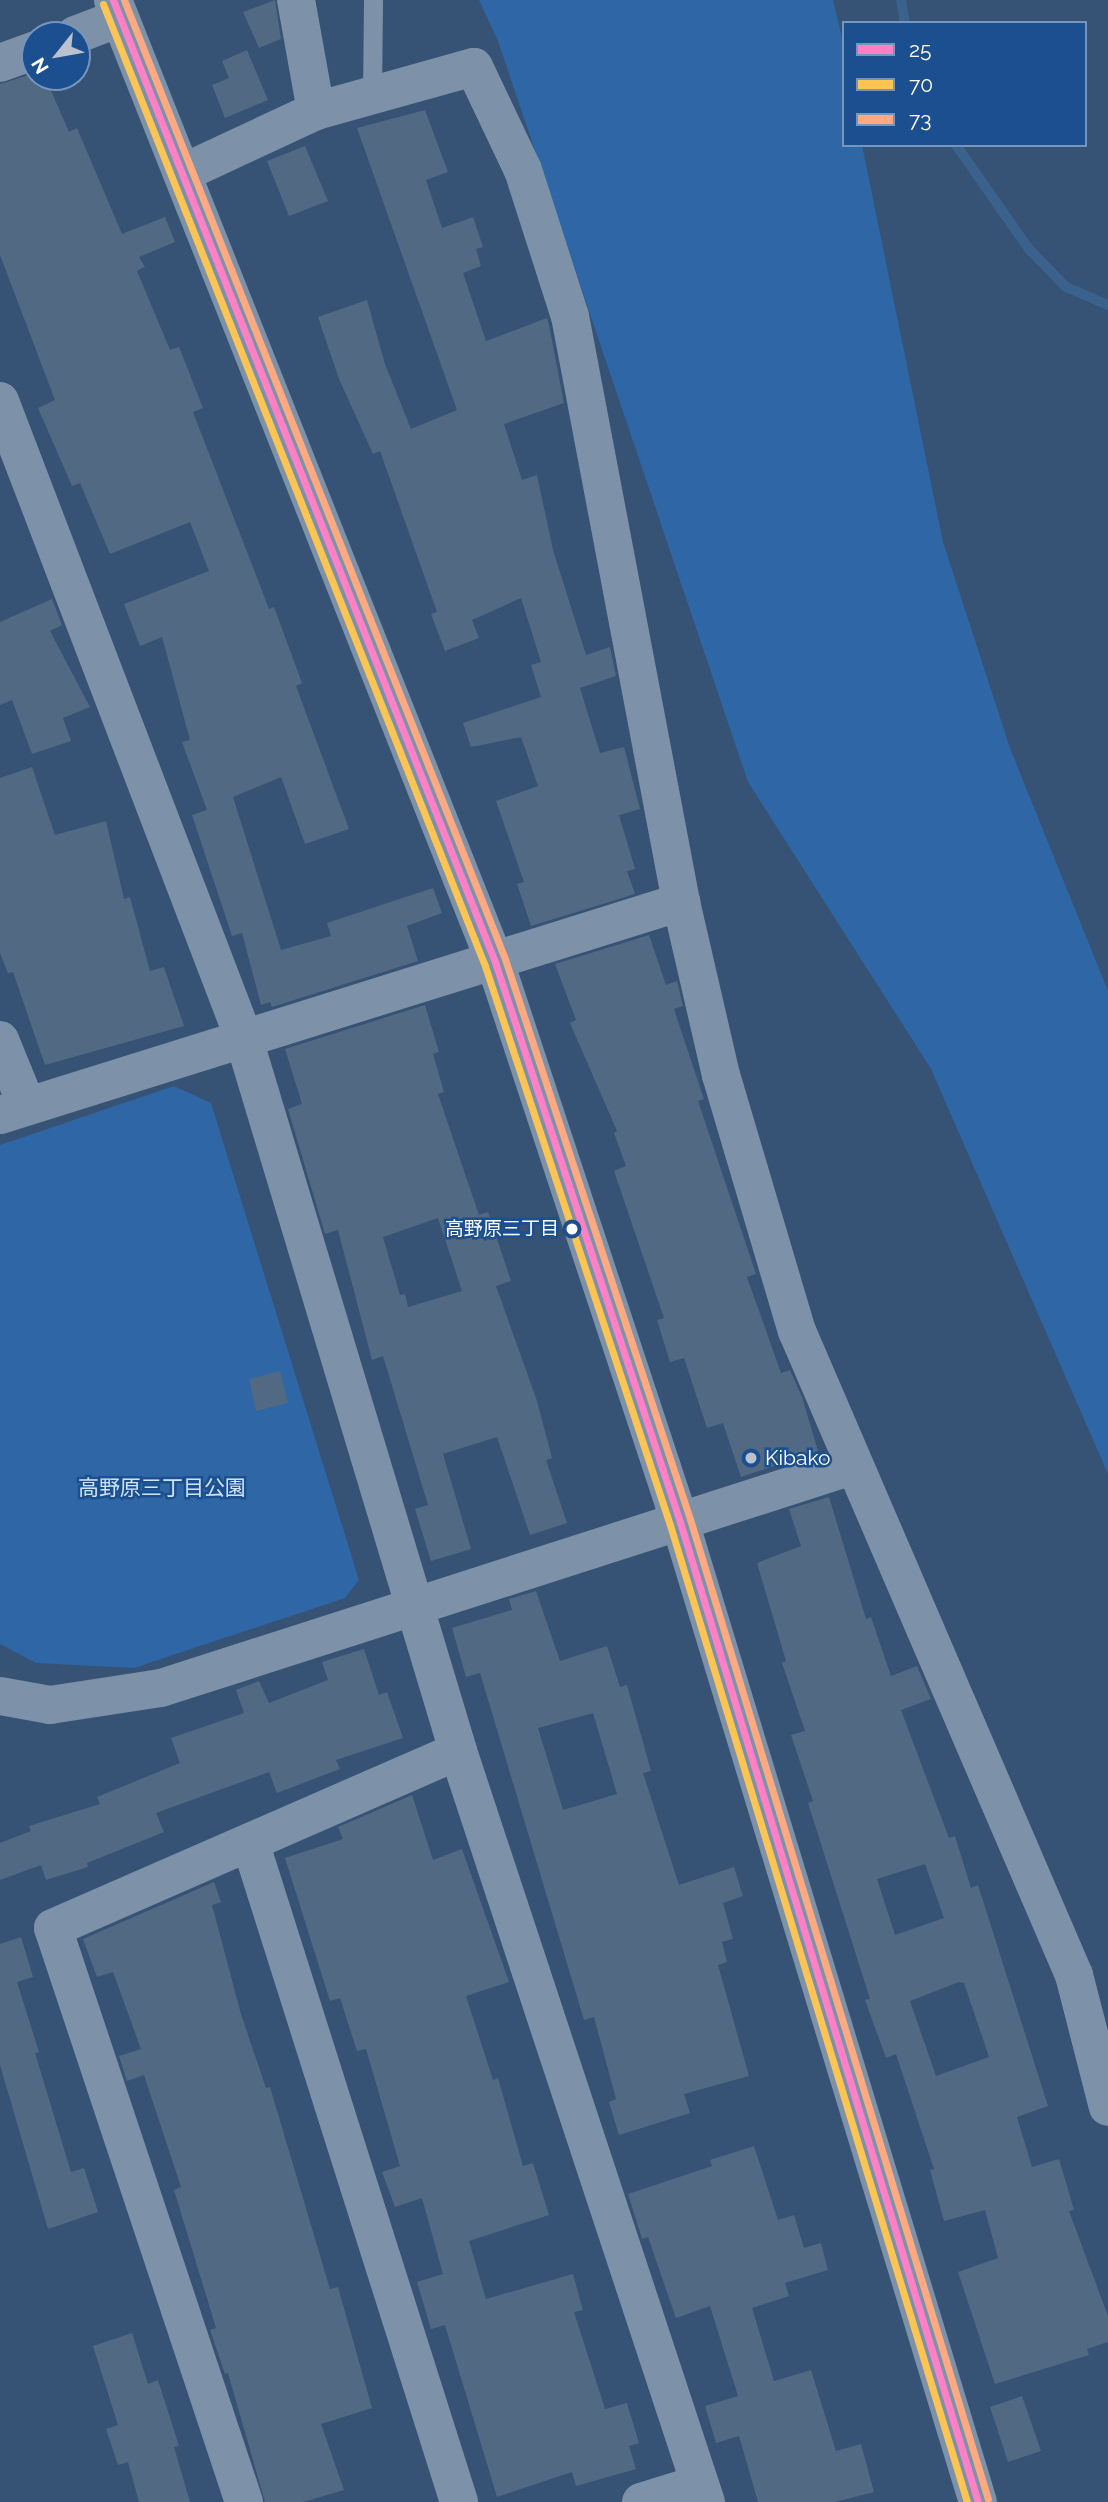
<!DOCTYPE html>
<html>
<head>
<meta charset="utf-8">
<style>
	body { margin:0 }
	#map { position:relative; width:1108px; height:2502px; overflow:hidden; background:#365274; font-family:Raleway,"Noto Sans JP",sans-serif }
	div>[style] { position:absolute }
	.green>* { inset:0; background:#2f66a5 }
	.stream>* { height:10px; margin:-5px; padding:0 5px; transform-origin:5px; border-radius:5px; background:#3b618d }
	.building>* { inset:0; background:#526984 }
	.service>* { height:19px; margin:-9.5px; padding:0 9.5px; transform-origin:9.5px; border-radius:9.5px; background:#7d92a8 }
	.minor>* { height:38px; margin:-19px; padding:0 19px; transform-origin:19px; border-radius:19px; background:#7d92a8 }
	.tertiary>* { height:38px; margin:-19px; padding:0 19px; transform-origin:19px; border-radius:19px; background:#7d92a8 }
	.bus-1>* { height:7px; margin:-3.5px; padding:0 3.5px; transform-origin:3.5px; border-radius:3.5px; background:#ff80c5 }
	.bus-2>* { height:7px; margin:-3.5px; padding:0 3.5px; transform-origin:3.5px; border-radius:3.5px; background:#fcc553 }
	.bus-3>* { height:7px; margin:-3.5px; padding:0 3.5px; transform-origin:3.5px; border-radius:3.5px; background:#ffa980 }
	.dots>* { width:19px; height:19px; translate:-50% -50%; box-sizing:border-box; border:4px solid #1b4f8f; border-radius:50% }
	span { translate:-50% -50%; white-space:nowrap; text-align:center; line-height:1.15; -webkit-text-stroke:5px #1b4f8f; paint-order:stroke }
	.bus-label { font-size:19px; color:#fff }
	.right { translate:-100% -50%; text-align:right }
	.poi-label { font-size:21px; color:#fff }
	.left { translate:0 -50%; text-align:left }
	.park-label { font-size:21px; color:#cfe3fa }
	.legend { position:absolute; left:842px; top:21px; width:245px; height:126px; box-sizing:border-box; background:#1b4f8f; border:2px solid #7695bc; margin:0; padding:9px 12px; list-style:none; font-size:21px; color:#fff }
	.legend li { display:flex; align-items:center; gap:14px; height:35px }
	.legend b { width:35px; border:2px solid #7695bc }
	.north { position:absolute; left:21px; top:21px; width:70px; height:70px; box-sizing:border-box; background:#1b4f8f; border:2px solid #7695bc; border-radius:50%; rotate:239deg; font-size:19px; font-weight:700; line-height:28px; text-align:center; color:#fff }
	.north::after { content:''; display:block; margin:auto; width:24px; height:32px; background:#b9c2ce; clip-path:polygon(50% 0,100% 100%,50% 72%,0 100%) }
</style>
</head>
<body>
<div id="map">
	<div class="green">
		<i style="clip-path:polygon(479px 0,833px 0,844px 46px,844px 145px,862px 145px,943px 542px,1010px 748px,1108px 991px,1108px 1474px,931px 1069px,748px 782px,498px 41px)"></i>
		<i style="clip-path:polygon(174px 1086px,211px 1103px,359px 1580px,345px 1598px,134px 1668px,36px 1663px,0 1644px,0 1145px)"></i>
	</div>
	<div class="stream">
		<i style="left:901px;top:0;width:23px;rotate:80deg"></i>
		<i style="left:956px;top:145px;width:126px;rotate:55deg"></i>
		<i style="left:1028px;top:248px;width:54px;rotate:45.7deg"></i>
		<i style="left:1066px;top:287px;width:46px;rotate:23.2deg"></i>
	</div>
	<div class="building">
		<i style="clip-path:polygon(275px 0,281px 39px,259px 48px,243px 12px)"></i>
		<i style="clip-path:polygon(247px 50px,268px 100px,225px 118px,212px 85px,229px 78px,222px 61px)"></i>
		<i style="clip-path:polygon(35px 73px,45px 77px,69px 132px,77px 128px,122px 234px,165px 217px,175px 242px,139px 257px,145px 267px,137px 271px,170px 350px,179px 347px,203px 408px,193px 412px,269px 609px,274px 607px,302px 683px,296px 686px,349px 829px,305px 844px,281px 777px,233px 797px,281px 950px,331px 936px,327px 923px,433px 888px,442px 913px,407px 926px,418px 961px,272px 1007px,270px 1002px,261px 1005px,242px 933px,232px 936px,192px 815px,207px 810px,182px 742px,190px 740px,162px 637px,140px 646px,124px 604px,209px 571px,190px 522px,110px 554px,80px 483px,72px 486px,38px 408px,55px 400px,0 255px,0 84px)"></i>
		<i style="clip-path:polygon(425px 110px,448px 172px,426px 180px,442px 228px,473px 217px,483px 247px,476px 249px,481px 266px,463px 273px,486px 341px,547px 318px,549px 325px,564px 403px,504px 424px,522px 480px,537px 475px,553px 550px,586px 655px,610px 647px,616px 676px,580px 688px,600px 753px,624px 747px,640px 809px,619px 815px,635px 869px,627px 871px,635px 894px,531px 926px,517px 884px,524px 882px,496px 801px,538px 786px,521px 737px,471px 747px,463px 723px,541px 697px,531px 665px,541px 662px,521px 598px,472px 620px,479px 638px,445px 651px,431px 614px,437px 612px,380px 451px,373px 454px,339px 379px,318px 317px,367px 300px,385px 364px,411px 429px,457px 410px,357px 128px)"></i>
		<i style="clip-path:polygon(305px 146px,328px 201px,289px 216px,267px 161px)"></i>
		<i style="clip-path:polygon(52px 599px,62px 625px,50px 631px,90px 707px,63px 718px,71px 741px,32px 754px,12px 700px,0 705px,0 622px)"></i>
		<i style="clip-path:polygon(32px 767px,55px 835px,106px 821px,124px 899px,130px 897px,150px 971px,164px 967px,184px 1026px,45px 1065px,13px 972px,8px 973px,0 953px,0 778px)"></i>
		<i style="clip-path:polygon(649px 935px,666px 985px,677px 981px,683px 1006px,674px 1009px,704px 1099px,698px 1101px,756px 1274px,747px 1277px,781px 1373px,790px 1370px,802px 1397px,818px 1451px,741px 1477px,723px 1423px,707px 1428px,684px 1358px,670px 1362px,657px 1320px,664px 1318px,614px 1171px,626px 1166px,614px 1133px,617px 1131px,570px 1023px,576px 1020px,555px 964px)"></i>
		<i style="clip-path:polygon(evenodd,425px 1005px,439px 1052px,433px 1054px,444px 1092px,438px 1094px,479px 1215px,488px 1212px,511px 1281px,496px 1286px,537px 1401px,552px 1458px,546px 1460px,567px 1523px,530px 1535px,497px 1437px,443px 1454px,471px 1549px,431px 1561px,415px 1509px,428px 1505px,383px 1356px,372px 1360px,338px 1230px,325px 1234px,288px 1109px,302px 1104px,285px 1049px,425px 1005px,438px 1218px,462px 1291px,408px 1307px,405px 1294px,400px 1295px,383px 1237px,438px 1218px)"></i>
		<i style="clip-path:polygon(280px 1371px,288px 1403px,256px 1411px,249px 1379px)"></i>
		<i style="clip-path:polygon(evenodd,829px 1497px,866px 1619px,871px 1617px,891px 1676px,917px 1666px,931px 1699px,901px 1710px,949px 1838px,955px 1836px,971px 1888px,978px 1885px,1048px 2106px,1017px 2117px,1032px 2167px,1059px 2159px,1074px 2210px,1069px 2211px,1108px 2316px,1108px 2342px,1087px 2349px,1089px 2355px,995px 2384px,958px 2272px,998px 2258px,985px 2210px,944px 2221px,930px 2170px,934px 2169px,896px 2054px,886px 2058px,865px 2000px,870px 1999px,808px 1803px,813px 1801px,791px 1735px,805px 1731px,782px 1663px,786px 1661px,757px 1563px,801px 1546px,789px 1509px,829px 1497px,925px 1864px,944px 1918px,895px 1935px,877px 1879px,925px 1864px,829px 1497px,959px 1982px,964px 1983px,989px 2057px,936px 2076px,910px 2001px,959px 1982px)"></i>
		<i style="clip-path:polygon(evenodd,536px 1591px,560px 1661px,607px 1646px,620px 1687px,627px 1685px,651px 1771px,643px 1773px,679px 1885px,734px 1867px,743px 1896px,723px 1903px,733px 1939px,722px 1942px,727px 1962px,718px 1965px,749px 2076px,684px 2094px,690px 2113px,619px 2135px,609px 2102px,616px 2099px,594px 2017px,584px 2020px,480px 1673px,466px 1677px,452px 1628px,512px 1610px,509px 1599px,536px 1591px,593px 1713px,617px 1794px,563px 1810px,538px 1728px,593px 1713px)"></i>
		<i style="clip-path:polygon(364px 1649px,379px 1695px,387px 1692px,403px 1738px,336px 1760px,340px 1769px,277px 1793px,269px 1772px,156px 1813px,164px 1832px,87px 1863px,88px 1867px,46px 1880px,41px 1865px,0 1880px,0 1843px,31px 1831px,29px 1826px,100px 1804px,97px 1797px,180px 1763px,171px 1738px,244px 1713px,236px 1690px,259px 1681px,269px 1703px,328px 1680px,322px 1662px)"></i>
		<i style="clip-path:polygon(412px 1795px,433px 1860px,462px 1849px,509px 1982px,466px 1996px,493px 2080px,498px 2078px,523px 2166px,533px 2163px,549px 2215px,469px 2241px,486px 2299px,573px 2274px,583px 2310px,574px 2312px,605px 2409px,627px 2403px,639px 2443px,629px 2446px,636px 2469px,576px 2486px,572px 2472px,497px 2497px,445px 2325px,431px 2329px,417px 2282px,443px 2274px,422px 2198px,395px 2207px,382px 2172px,400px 2166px,366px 2049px,357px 2051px,340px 1998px,330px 2001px,285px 1858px,343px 1839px,338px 1827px)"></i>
		<i style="clip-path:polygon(214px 1882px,221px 1902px,212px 1905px,241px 2014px,266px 2088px,270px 2087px,330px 2289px,338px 2287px,372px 2408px,321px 2424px,344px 2490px,303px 2502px,265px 2502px,228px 2373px,225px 2374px,210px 2330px,216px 2328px,174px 2190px,181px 2187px,144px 2075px,127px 2081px,119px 2056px,141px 2049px,113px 1972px,97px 1977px,83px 1939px)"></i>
		<i style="clip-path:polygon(21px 1937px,33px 1977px,17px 1982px,39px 2052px,35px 2053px,71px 2172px,84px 2168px,98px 2212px,48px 2229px,0 2065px,0 1944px)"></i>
		<i style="clip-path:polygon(754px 2146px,778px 2220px,794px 2215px,804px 2248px,821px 2243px,828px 2270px,785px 2283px,789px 2296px,752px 2308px,774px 2381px,811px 2370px,836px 2451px,861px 2444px,874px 2492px,835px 2502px,758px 2502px,739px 2436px,716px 2443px,705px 2406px,738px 2396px,710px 2306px,676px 2318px,648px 2237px,642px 2239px,628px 2194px,712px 2166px,710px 2160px)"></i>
		<i style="clip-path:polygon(132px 2333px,148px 2384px,158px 2380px,179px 2446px,174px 2447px,190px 2502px,139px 2502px,128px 2462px,118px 2465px,106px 2429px,118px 2425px,93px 2346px)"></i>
		<i style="clip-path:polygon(1022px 2396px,1041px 2451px,1008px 2462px,990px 2407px)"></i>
	</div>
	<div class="service">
		<i style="left:372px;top:95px;width:95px;rotate:-89.4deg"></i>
	</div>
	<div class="minor">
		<i style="left:296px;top:0;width:113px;rotate:79.8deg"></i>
		<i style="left:75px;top:35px;width:48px;rotate:-20.7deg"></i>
		<i style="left:0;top:63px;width:37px;rotate:-20deg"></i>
		<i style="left:185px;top:172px;width:145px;rotate:-25deg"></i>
		<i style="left:316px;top:111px;width:164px;rotate:-15.6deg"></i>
		<i style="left:474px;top:67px;width:114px;rotate:64.6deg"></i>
		<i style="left:523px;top:170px;width:153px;rotate:72.2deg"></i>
		<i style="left:570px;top:316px;width:596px;rotate:79.27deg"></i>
		<i style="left:681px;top:902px;width:178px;rotate:77deg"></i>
		<i style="left:721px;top:1075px;width:267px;rotate:73.5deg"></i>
		<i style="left:797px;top:1331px;width:701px;rotate:66.73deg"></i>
		<i style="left:1074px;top:1975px;width:136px;rotate:75.6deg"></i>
		<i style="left:0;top:401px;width:680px;rotate:69.06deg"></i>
		<i style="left:243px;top:1036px;width:747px;rotate:73.26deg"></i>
		<i style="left:458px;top:1751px;width:791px;rotate:71.73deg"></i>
		<i style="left:0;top:1040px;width:71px;rotate:67.8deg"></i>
		<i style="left:0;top:1115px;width:714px;rotate:-17.37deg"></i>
		<i style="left:0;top:1696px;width:51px;rotate:10.2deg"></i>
		<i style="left:50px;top:1705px;width:112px;rotate:-8.7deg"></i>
		<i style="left:161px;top:1688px;width:726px;rotate:-17.81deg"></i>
		<i style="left:251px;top:1845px;width:689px;rotate:72.43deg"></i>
		<i style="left:244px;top:2502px;width:605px;rotate:-108.4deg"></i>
		<i style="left:53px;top:1928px;width:442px;rotate:-23.6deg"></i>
		<i style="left:641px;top:2502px;width:61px;rotate:-17.2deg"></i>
	</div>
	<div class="tertiary">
		<i style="left:113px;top:0;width:1035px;rotate:68.34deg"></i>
		<i style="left:495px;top:962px;width:590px;rotate:71.72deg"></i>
		<i style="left:680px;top:1522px;width:1024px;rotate:73.09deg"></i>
	</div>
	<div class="bus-1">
		<i style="left:113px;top:0;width:1035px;rotate:68.34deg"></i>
		<i style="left:495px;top:962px;width:590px;rotate:71.72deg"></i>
		<i style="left:680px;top:1522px;width:1024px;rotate:73.09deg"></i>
	</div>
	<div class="bus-2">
		<i style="left:103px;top:4px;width:1035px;rotate:68.34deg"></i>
		<i style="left:485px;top:966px;width:589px;rotate:71.69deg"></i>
		<i style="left:670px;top:1525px;width:1021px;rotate:73.09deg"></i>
	</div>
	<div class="bus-3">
		<i style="left:124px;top:0;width:1032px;rotate:68.33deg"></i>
		<i style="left:505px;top:959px;width:590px;rotate:71.72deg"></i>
		<i style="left:690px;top:1519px;width:1024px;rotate:73.09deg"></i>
	</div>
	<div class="dots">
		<i style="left:572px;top:1229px;background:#fff"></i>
		<i style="left:751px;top:1458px;background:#b9c2ce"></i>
	</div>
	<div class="bus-label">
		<span class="right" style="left:559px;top:1229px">高野原三丁目</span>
	</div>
	<div class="poi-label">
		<span class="left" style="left:765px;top:1458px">Kibako</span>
	</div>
	<div class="park-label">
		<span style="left:162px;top:1488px">高野原三丁目公園</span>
	</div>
	<ul class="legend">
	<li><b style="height:9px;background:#ff80c5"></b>25</li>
	<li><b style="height:9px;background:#fcc553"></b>70</li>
	<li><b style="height:9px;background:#ffa980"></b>73</li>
	</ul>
	<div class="north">N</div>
</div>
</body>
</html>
